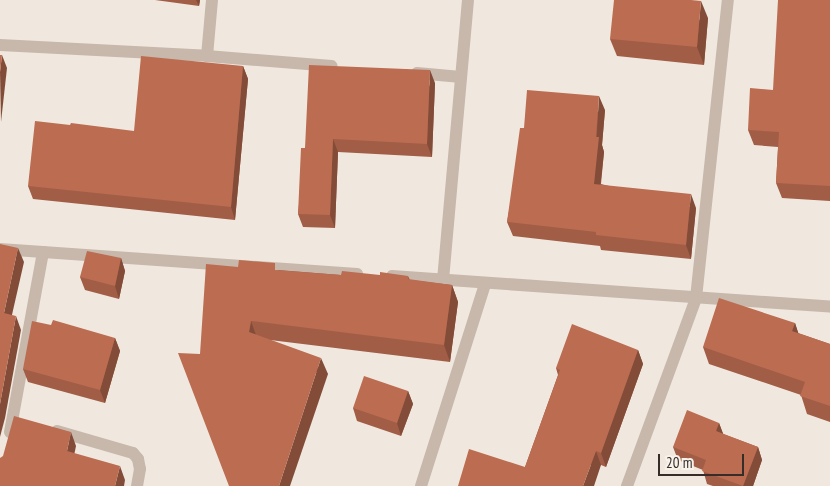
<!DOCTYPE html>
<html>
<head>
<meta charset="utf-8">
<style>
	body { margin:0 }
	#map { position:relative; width:830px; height:486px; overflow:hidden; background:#f0e8de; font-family:"PT Sans Narrow",sans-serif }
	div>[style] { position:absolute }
	.street>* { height:12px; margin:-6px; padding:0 6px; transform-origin:6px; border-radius:6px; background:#c7b8ab }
	.wall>* { inset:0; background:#a15d46 }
	.shaded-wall>* { inset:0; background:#834c39 }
	.building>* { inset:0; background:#bb6c51 }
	span { translate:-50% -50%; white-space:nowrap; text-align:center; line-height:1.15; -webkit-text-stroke:4.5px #f8f2ea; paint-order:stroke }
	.scale { position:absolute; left:658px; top:454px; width:86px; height:22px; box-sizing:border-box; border:2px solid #362d29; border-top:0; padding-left:6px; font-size:15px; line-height:18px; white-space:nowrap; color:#362d29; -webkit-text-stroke:4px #f8f2ea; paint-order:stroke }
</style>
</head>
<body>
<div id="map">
	<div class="street">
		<i style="left:0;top:45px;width:207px;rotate:3deg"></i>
		<i style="left:207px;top:56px;width:125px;rotate:4.6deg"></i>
		<i style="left:207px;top:56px;width:56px;rotate:-84.9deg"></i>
		<i style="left:417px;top:73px;width:44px;rotate:5.2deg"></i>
		<i style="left:0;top:249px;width:358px;rotate:4deg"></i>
		<i style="left:392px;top:276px;width:439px;rotate:4deg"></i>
		<i style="left:443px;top:280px;width:281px;rotate:-84.9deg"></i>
		<i style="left:57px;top:431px;width:79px;rotate:16.1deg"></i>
		<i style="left:133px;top:453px;width:8px;rotate:50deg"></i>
		<i style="left:138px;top:459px;width:10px;rotate:79deg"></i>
		<i style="left:140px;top:469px;width:17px;rotate:100deg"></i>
		<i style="left:10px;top:432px;width:183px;rotate:-79.6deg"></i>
		<i style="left:421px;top:486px;width:212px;rotate:-72.4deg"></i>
		<i style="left:627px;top:486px;width:200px;rotate:-69.8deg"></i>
		<i style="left:696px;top:298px;width:300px;rotate:-83.9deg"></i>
	</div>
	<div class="wall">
		<i style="clip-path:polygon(155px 0,200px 0,199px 6px)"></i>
		<i style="clip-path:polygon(830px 0,830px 201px,782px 198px,776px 183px,778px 147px,754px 145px,748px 130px)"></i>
		<i style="clip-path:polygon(708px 18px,704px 65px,617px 56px,610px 39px)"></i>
		<i style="clip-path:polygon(243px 66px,248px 79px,235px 220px,33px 199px,28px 186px,134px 131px)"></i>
		<i style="clip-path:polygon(435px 83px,432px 157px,338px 152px,335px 228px,303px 227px,298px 214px,305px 148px)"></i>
		<i style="clip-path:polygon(605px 110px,602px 145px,604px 152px,601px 184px,696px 208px,691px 259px,601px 250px,600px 246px,513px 236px,507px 222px,524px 128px)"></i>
		<i style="clip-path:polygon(121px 258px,125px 271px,119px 299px,85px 290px,80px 277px)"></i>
		<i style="clip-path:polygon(278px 270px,341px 275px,408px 276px,410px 280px,452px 285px,458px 302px,450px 362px,270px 340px,328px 374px,200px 354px)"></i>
		<i style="clip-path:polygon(795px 323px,798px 333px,830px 344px,830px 422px,807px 414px,801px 395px,709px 364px,703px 347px)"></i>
		<i style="clip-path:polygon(115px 338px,120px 351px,105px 403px,28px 382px,23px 369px)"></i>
		<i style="clip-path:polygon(638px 350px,643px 364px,606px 467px,601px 465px,525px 467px,558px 375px,556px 368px)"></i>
		<i style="clip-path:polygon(408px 391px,413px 404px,401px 436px,357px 421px,353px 408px)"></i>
		<i style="clip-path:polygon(719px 423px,723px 434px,758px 447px,762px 460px,753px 486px,713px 486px,707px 484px,703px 470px,678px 460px,673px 447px)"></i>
	</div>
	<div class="shaded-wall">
		<i style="clip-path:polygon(196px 0,200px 0,199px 6px)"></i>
		<i style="clip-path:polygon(701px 1px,708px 18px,704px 65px,697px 47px)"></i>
		<i style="clip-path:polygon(2px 55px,7px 68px,1px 122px,0 72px)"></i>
		<i style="clip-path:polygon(243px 66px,248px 79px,235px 220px,231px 207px)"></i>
		<i style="clip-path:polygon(430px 70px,435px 83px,432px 157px,427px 144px)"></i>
		<i style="clip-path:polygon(599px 96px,605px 110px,602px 145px,604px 152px,599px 198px,594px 184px)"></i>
		<i style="clip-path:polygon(333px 139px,338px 152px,335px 228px,330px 215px)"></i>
		<i style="clip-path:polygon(691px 194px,696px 208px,691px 259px,686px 245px)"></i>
		<i style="clip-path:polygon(18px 248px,24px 262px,9px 328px,4px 313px)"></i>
		<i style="clip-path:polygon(121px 258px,125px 271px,119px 299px,115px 286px)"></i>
		<i style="clip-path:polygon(452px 285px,458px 302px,450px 362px,444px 345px)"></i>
		<i style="clip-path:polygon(16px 316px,21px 330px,5px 418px,0 437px,0 404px)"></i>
		<i style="clip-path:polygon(251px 321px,257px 338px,249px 332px)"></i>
		<i style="clip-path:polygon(795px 323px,801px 341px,792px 331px)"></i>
		<i style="clip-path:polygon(115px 338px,120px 351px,105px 403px,100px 390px)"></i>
		<i style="clip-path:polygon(638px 350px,643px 364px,606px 467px,601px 453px)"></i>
		<i style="clip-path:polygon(321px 358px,328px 374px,290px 486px,279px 486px)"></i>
		<i style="clip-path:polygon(408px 391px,413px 404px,401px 436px,397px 423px)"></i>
		<i style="clip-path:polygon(719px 423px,724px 436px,716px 431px)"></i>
		<i style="clip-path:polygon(71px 432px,76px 446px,72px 465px,67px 451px)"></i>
		<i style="clip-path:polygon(758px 447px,762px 460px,753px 486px,743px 486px)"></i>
		<i style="clip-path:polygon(596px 451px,601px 465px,594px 486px,583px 486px)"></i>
		<i style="clip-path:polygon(120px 466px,125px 480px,124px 486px,115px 486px)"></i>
	</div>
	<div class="building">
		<i style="clip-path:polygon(614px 0,691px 0,701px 1px,697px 47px,610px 39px)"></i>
		<i style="clip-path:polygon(778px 0,830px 0,830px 186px,776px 183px,779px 132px,748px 130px,750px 88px,773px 90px)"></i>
		<i style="clip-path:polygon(0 55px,2px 55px,0 72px)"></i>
		<i style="clip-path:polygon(141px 56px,243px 66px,231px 207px,28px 186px,35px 121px,70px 125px,71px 123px,134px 131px)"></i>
		<i style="clip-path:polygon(309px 65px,430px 70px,427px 144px,333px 139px,330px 215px,298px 214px,301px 148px,305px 148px)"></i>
		<i style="clip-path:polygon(527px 90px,599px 96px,596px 137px,599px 137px,594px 184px,691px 194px,686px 245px,596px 235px,596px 232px,507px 222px,520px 128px,524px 128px)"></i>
		<i style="clip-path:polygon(0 244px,18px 248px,4px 313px,16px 316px,0 404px)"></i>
		<i style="clip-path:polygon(87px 251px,121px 258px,115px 286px,80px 277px)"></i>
		<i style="clip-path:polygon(239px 260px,275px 263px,275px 270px,341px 275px,342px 271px,380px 275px,380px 272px,408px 276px,408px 279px,452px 285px,444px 345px,251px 321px,249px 332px,321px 358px,279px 486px,229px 486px,178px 353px,200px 354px,206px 264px,238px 267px)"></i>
		<i style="clip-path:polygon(719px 298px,795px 323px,792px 331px,830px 344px,830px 406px,800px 396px,805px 382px,703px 347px)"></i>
		<i style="clip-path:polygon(53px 320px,115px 338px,100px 390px,23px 369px,32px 321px,51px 325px)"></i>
		<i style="clip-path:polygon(572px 324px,638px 350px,601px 453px,596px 451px,583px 486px,458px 486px,469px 449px,525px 467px,560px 370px,556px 368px)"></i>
		<i style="clip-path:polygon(364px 376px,408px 391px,397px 423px,353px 408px)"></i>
		<i style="clip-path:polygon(687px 410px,719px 423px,716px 431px,758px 447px,743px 486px,702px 471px,706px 460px,673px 447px)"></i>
		<i style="clip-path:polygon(14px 416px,71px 432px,67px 451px,120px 466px,115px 486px,0 486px,0 458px,3px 456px)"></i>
	</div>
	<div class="scale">20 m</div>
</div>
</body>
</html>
